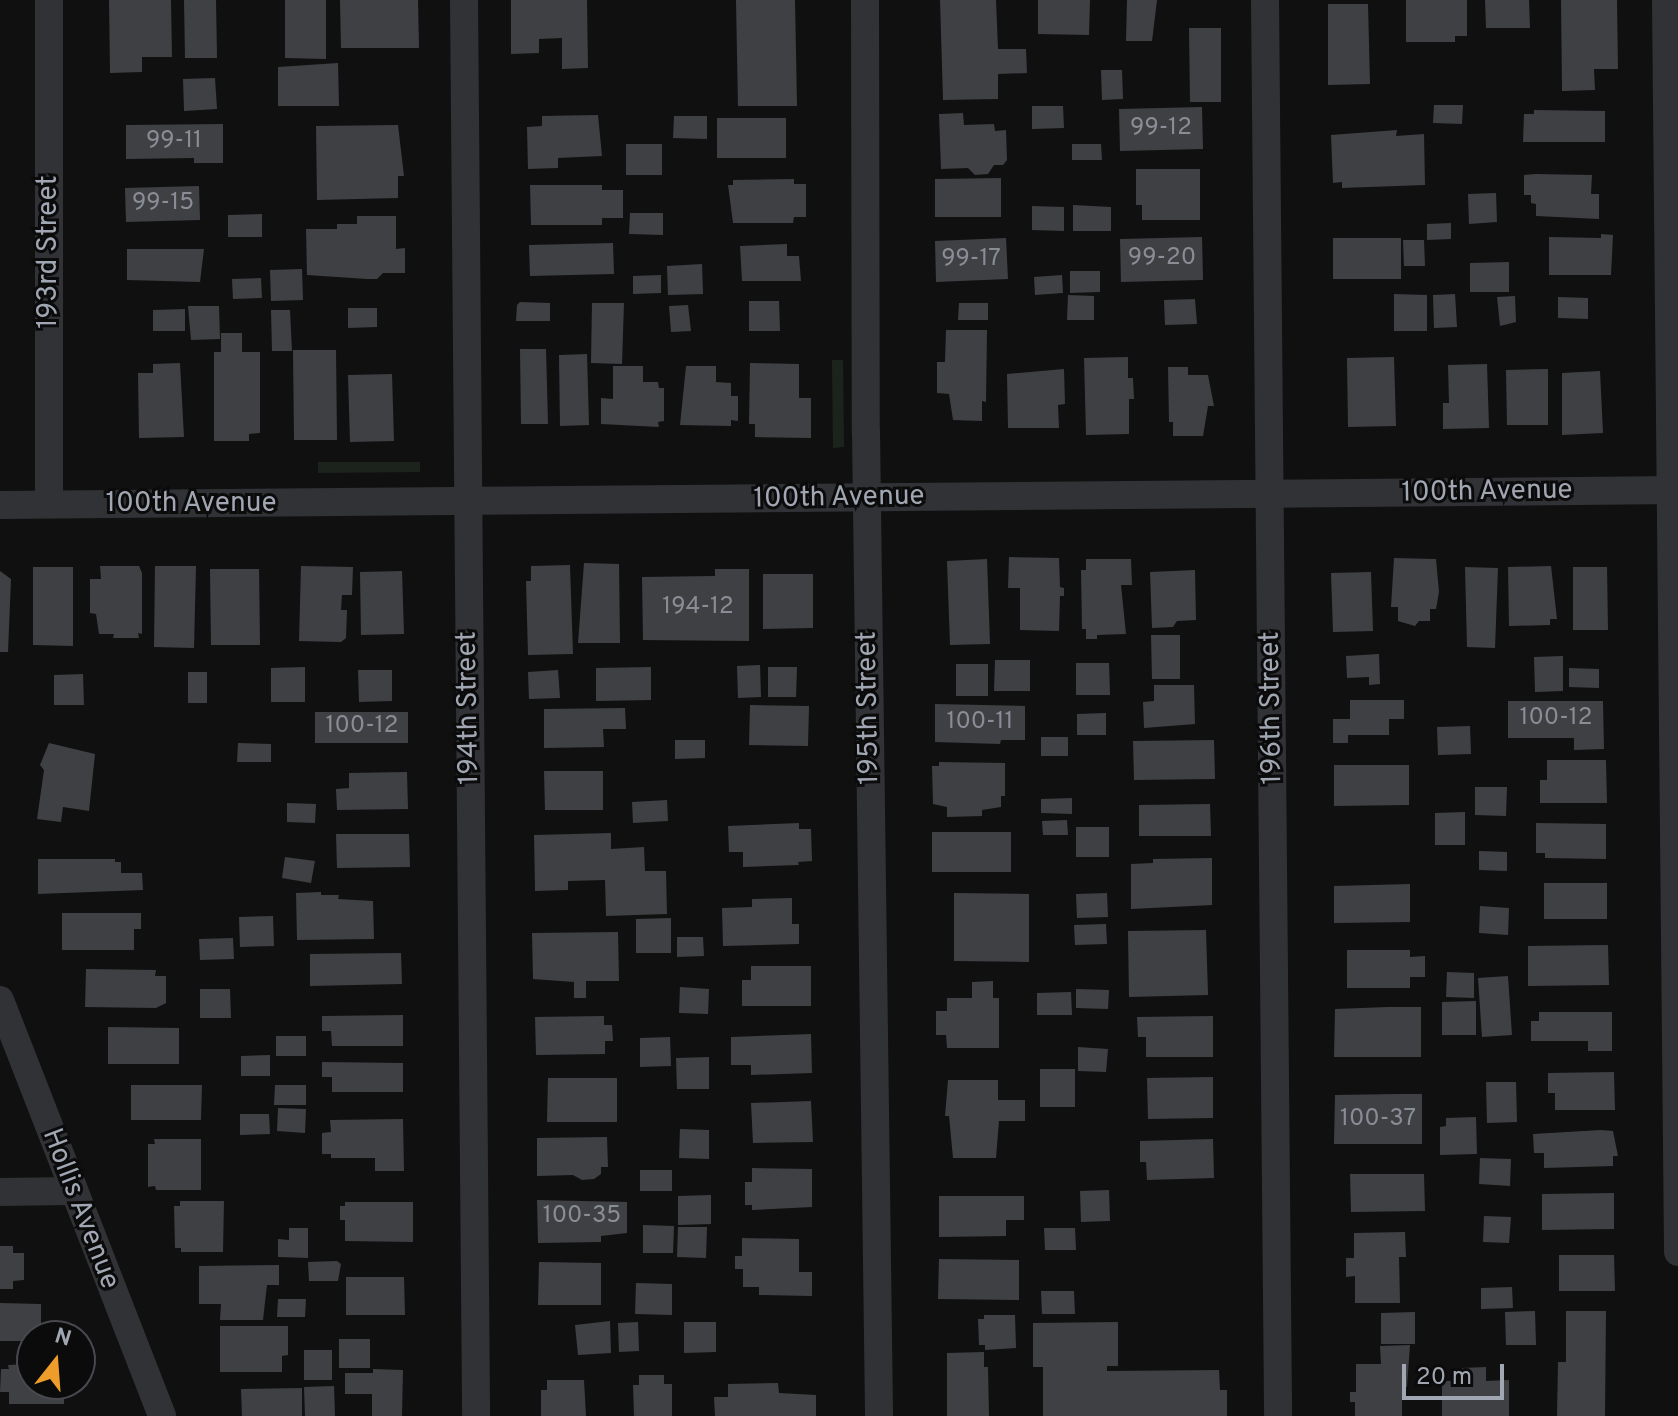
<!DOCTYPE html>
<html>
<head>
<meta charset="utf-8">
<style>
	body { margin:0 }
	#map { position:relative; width:1678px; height:1416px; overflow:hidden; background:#101011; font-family:Overpass,sans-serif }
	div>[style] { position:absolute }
	.green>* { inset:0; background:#1c231d }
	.building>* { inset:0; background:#3f4044 }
	.minor>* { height:28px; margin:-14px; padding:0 14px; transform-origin:14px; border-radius:14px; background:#313236 }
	span { translate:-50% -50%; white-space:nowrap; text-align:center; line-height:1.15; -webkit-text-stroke:6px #0b0b0c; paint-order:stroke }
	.number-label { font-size:24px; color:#888d96 }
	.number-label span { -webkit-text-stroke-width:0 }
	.street-label { font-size:28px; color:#a1a7b2 }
	.north { position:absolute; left:16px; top:1320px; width:80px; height:80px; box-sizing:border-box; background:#0b0b0c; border:2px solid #47494e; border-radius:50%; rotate:17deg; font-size:22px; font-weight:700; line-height:32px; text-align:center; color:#a1a7b2 }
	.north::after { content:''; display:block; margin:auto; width:28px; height:36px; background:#ee9d2b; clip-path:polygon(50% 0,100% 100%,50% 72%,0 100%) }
	.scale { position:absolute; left:1402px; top:1364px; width:102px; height:36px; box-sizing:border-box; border:4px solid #a1a7b2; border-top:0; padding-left:10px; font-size:24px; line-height:28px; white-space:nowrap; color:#a1a7b2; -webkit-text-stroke:6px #0b0b0c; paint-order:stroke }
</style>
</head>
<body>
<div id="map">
	<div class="green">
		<i style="clip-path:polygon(832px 360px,843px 360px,844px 447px,833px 448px)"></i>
		<i style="clip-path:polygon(318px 462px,420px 462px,420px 472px,318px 473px)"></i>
	</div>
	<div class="building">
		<i style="clip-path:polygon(109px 0,171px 0,172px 57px,142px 57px,142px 72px,110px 73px)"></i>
		<i style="clip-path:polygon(184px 0,216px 0,217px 58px,185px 58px)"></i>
		<i style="clip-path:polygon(285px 0,326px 0,326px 59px,285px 58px)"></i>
		<i style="clip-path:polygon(340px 0,418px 0,419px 48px,341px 48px)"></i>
		<i style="clip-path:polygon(511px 0,587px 0,588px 68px,562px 69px,562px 38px,539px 39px,539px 53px,511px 54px)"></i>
		<i style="clip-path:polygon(736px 0,795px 0,797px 106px,738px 106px)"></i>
		<i style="clip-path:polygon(940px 0,996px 0,998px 49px,1026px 49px,1027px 73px,998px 74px,998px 99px,943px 100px)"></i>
		<i style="clip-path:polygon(1038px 0,1090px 0,1089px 35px,1038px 34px)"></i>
		<i style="clip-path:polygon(1127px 0,1157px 0,1152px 41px,1126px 41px)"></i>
		<i style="clip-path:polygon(1406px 0,1467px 0,1467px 36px,1455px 36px,1455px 42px,1406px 42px)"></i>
		<i style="clip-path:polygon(1485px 0,1529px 0,1530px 28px,1486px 28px)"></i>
		<i style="clip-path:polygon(1561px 0,1617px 0,1618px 69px,1594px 69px,1595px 90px,1562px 91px)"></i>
		<i style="clip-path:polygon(1328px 4px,1368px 4px,1370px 84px,1328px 85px)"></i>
		<i style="clip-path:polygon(1189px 28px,1221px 28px,1221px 102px,1190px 102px)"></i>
		<i style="clip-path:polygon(338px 63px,339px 106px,278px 106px,278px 67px)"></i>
		<i style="clip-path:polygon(1101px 70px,1122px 70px,1123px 99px,1102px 100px)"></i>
		<i style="clip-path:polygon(215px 78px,217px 109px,184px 111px,183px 79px)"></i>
		<i style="clip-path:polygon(1434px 105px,1463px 105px,1462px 124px,1433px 123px)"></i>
		<i style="clip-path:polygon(1032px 106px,1063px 106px,1064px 128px,1032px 129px)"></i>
		<i style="clip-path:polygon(1202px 107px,1203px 149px,1120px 151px,1119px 109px)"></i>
		<i style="clip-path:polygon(1534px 110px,1605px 111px,1605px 142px,1523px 142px,1524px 114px,1534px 114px)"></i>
		<i style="clip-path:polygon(963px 113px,964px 125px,994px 124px,995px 131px,1006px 130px,1007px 160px,1003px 165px,994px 165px,988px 174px,975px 175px,968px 168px,941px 169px,939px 114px)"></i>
		<i style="clip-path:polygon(598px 115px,602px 156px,558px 158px,558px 168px,528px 169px,527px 127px,542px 126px,542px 116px)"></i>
		<i style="clip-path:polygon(674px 116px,707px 116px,707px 139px,673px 138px)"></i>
		<i style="clip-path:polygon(717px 118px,786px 118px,786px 158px,717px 158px)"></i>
		<i style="clip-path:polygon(223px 124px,223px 163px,194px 163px,194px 158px,126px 159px,126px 125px)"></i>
		<i style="clip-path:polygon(398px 125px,404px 176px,398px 176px,398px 198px,317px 200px,316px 126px)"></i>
		<i style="clip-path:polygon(1397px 130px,1396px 136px,1424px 134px,1425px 185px,1342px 188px,1342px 182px,1333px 183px,1331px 135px)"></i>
		<i style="clip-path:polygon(626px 144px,662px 144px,662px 175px,626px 175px)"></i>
		<i style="clip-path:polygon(1072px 144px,1101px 144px,1102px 160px,1072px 160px)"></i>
		<i style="clip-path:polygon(1136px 169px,1200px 169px,1200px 220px,1142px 220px,1142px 205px,1136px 205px)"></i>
		<i style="clip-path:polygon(1535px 174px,1592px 175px,1591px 194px,1599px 194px,1599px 219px,1536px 216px,1536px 204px,1531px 203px,1531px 195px,1524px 195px,1524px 175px)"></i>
		<i style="clip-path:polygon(1001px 178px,1001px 217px,935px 217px,935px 179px)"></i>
		<i style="clip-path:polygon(794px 179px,794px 184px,806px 184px,806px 217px,794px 217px,793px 223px,733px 223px,728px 185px,733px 185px,733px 180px)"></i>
		<i style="clip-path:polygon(530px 185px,602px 185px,602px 190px,623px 190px,623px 218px,602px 218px,602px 225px,531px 225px)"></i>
		<i style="clip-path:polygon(199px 186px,200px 220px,126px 222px,125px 188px)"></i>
		<i style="clip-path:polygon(1496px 193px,1497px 222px,1469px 224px,1468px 194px)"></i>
		<i style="clip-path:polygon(1073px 205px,1111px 207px,1111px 231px,1073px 231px)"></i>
		<i style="clip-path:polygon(1032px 206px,1064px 207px,1064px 231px,1032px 230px)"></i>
		<i style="clip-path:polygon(630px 213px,663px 213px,663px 235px,629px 234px)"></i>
		<i style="clip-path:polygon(262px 214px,262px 237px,228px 237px,228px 215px)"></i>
		<i style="clip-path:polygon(357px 216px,396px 216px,396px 249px,405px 248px,405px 273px,383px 273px,377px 279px,367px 279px,307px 275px,306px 229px,337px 229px,337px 224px,357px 224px)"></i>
		<i style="clip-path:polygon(1451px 223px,1451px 239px,1427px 240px,1427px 224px)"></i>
		<i style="clip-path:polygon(1601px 234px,1613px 235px,1611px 275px,1549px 275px,1549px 237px,1601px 238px)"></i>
		<i style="clip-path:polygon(1202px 237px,1203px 280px,1121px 282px,1120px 239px)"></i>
		<i style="clip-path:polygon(1006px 238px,1008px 279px,936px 282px,935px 241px)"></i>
		<i style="clip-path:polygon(1333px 238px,1401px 238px,1401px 279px,1333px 279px)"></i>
		<i style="clip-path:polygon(1403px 240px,1424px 240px,1425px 266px,1404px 266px)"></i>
		<i style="clip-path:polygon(613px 243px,614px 274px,530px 276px,529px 245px)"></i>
		<i style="clip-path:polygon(787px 244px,787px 256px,799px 256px,801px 281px,742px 281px,740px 246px)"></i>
		<i style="clip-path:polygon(127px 249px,204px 249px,200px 282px,127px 280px)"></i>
		<i style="clip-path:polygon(1509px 262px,1509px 292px,1470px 292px,1470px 263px)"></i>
		<i style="clip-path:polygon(702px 264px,703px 294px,668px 295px,667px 266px)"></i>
		<i style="clip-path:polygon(302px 269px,303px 300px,271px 301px,270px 270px)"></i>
		<i style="clip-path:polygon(1070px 271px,1100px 271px,1100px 292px,1070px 293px)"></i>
		<i style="clip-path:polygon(661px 275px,661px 293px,633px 294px,633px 276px)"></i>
		<i style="clip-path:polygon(1062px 275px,1063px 293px,1035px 295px,1034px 277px)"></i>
		<i style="clip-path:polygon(261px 278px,262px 298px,233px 299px,232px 279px)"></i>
		<i style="clip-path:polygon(1394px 294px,1427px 295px,1427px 331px,1394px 331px)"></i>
		<i style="clip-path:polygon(1455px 294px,1457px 327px,1434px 328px,1433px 295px)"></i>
		<i style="clip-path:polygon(1068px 295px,1094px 296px,1094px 320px,1067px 320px)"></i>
		<i style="clip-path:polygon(1515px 296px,1516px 322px,1500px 326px,1497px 297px)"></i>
		<i style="clip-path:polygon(1558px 297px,1588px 298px,1588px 319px,1558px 318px)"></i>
		<i style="clip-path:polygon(1195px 299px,1197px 324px,1165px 325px,1164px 300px)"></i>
		<i style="clip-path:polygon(749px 301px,779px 301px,780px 331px,749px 331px)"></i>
		<i style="clip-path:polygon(520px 302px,550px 303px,550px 321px,516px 321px,517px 305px)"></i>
		<i style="clip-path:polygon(592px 303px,624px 303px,622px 364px,591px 363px)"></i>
		<i style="clip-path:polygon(959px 303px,988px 303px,988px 320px,958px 320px)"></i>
		<i style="clip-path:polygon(688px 305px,691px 331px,671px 332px,669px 306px)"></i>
		<i style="clip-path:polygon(188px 306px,219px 306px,220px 339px,191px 340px)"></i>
		<i style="clip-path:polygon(348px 308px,377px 308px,377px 327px,348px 328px)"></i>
		<i style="clip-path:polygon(185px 309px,185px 331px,153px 331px,153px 310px)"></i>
		<i style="clip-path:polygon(271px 310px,290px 310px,292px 351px,272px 351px)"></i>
		<i style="clip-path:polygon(946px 330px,987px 330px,986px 402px,982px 401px,982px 421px,953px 420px,949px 394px,937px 393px,937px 362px,945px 362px)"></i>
		<i style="clip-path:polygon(221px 333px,242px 333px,242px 352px,260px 352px,260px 433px,249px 434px,249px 441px,214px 441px,214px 352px,221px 352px)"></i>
		<i style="clip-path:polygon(520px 349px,546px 349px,548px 424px,521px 424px)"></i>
		<i style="clip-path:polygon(293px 350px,336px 350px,337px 440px,294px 440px)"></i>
		<i style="clip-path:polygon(587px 354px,589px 425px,560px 426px,559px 355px)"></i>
		<i style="clip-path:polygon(1128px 357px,1128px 378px,1133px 378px,1134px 399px,1129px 399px,1129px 434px,1086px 435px,1084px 358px)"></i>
		<i style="clip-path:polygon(1394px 357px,1396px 426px,1348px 427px,1347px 358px)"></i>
		<i style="clip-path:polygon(180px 363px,184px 437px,139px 438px,138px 373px,153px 373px,153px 364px)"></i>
		<i style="clip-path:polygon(750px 363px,799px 364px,799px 398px,811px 398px,811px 438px,755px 437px,755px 424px,749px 424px)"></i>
		<i style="clip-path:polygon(1487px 364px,1489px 428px,1443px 429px,1443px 403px,1449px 403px,1448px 365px)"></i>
		<i style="clip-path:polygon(613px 366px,643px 366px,643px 382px,658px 382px,659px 388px,664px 388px,664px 421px,658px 422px,659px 427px,601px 424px,601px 398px,613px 399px)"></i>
		<i style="clip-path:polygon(686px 366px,716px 366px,716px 382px,731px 383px,731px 396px,738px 396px,738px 421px,731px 420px,731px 426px,680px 425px)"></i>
		<i style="clip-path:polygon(1168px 367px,1188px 367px,1188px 375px,1208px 375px,1214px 406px,1208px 406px,1203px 436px,1173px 436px,1173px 422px,1169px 422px)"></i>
		<i style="clip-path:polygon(1064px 369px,1065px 404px,1058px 405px,1059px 428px,1008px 428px,1007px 374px)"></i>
		<i style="clip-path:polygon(1548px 369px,1548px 425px,1507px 425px,1506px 370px)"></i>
		<i style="clip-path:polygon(1600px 371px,1603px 433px,1562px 435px,1562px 373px)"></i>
		<i style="clip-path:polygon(392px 374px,394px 441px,350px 442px,348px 375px)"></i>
		<i style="clip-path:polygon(1009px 557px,1059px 558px,1060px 587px,1064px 588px,1064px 596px,1060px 596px,1059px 631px,1020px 630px,1020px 588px,1008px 588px)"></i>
		<i style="clip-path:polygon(1394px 558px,1436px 559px,1439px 592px,1436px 609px,1430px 609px,1430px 621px,1419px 621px,1415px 626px,1398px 621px,1398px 607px,1391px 607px)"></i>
		<i style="clip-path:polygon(987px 559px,990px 644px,950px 645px,947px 561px)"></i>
		<i style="clip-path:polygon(1086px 559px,1131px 559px,1132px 585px,1121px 585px,1126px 634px,1097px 635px,1097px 639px,1086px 639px,1086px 629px,1082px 629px,1081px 570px,1086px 570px)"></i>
		<i style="clip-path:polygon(584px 563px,619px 564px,620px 643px,578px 643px)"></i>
		<i style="clip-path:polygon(570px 565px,573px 654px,528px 655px,526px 581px,531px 581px,531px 566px)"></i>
		<i style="clip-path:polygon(100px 566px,139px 566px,142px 573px,142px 634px,138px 633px,139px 638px,113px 638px,114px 634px,99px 634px,96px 614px,90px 613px,90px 579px,101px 579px)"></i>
		<i style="clip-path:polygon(155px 566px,196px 566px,194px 648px,154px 647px)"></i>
		<i style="clip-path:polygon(301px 566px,353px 567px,352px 595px,342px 595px,341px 610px,347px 610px,346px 638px,341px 642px,299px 641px)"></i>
		<i style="clip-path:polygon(1551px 566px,1557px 619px,1550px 619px,1550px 625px,1509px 626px,1508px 567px)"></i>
		<i style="clip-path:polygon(33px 567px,73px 567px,73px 646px,33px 645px)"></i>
		<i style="clip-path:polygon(1465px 567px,1498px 568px,1495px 648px,1467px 647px)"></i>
		<i style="clip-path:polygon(1573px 567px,1607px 567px,1608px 630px,1573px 630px)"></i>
		<i style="clip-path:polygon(210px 569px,259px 569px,260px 645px,211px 645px)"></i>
		<i style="clip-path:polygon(715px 569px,749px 569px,749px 641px,643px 640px,642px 577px,715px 576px)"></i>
		<i style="clip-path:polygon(1195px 570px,1196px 620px,1177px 621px,1173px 627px,1152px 628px,1150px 572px)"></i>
		<i style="clip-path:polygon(0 571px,11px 579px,8px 652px,0 652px)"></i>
		<i style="clip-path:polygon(402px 571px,404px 634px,361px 635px,360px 572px)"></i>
		<i style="clip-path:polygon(1371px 572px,1373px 631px,1333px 632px,1331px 573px)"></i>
		<i style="clip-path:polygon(763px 574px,813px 574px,813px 628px,763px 629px)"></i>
		<i style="clip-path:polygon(1151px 635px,1180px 635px,1180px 679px,1152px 679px)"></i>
		<i style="clip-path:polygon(1379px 654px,1380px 684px,1369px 685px,1369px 677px,1347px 678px,1346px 656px)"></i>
		<i style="clip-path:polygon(1563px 656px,1563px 691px,1535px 692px,1534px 657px)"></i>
		<i style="clip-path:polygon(995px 660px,1030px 660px,1030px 691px,994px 691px)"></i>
		<i style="clip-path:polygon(1076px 663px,1109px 663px,1110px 695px,1076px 695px)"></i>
		<i style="clip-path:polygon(956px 664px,988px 664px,988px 696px,956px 696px)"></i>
		<i style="clip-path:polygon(760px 665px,761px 697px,738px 698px,737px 666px)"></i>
		<i style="clip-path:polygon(305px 667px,305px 702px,271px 702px,271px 668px)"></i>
		<i style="clip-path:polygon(651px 667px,651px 700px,596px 701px,596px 668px)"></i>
		<i style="clip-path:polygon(768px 667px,797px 667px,796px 697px,768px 697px)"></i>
		<i style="clip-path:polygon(1569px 668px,1599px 669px,1599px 688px,1569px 687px)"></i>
		<i style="clip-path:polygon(358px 670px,392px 670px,392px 701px,359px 702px)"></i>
		<i style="clip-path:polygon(558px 670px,560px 698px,529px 699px,528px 672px)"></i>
		<i style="clip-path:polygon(188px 672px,207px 672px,207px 703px,188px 703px)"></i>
		<i style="clip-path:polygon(83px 674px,84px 705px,54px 705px,54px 675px)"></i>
		<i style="clip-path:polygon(1154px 685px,1194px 685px,1195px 724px,1144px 728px,1143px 702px,1154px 701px)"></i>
		<i style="clip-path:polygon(1350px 700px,1404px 700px,1404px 719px,1389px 719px,1389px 735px,1348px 735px,1348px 743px,1333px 743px,1333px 719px,1350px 719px)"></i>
		<i style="clip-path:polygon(1508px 701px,1603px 701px,1604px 749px,1574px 750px,1574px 738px,1508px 738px)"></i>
		<i style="clip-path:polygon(935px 704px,1025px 706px,1025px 740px,1001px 740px,1000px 744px,935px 742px)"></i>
		<i style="clip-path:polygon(750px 705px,809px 706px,808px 746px,749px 745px)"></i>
		<i style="clip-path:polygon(625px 708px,626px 729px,603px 729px,604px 747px,544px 748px,544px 709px)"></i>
		<i style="clip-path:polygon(315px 712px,408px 712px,408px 743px,315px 743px)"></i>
		<i style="clip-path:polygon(1106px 713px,1106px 735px,1077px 735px,1077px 714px)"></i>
		<i style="clip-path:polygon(1470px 726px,1471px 754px,1438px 755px,1437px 727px)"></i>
		<i style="clip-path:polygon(1041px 737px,1068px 737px,1068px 756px,1041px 756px)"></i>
		<i style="clip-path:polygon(675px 740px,705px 740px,705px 758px,675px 759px)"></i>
		<i style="clip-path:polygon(1214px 740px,1215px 779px,1134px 780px,1133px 741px)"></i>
		<i style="clip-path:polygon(49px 743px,95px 754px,89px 811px,63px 807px,61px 822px,37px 819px,44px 770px,40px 765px)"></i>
		<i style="clip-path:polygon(238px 743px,271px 744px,271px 762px,237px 762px)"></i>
		<i style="clip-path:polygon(1547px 760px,1606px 760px,1607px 803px,1540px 803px,1540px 780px,1547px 780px)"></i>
		<i style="clip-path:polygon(939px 762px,1005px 763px,1005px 796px,1001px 796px,1001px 807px,982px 810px,982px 816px,947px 817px,947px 807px,933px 804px,932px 766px,939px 766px)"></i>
		<i style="clip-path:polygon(1334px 765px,1409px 765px,1409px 805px,1334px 806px)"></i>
		<i style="clip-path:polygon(544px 771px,603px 771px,603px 810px,545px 810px)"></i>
		<i style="clip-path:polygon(407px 772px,408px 809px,337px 810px,336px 789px,349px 788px,349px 773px)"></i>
		<i style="clip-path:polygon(1475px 787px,1507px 787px,1506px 816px,1475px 815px)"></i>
		<i style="clip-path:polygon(1072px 798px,1072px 814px,1041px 813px,1041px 799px)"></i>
		<i style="clip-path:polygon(667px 800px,668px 821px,633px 823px,632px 802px)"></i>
		<i style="clip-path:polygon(287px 803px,316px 804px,315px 823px,287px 822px)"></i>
		<i style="clip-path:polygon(1210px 804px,1211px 836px,1139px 836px,1139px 805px)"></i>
		<i style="clip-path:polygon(1465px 812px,1465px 845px,1435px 845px,1435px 813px)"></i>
		<i style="clip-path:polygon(1067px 820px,1068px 835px,1043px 835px,1042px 821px)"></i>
		<i style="clip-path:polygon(799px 823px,799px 829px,811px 829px,812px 861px,798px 862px,799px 865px,743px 867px,743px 852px,729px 852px,728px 826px)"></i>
		<i style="clip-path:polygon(1536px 823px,1606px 824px,1606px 859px,1545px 858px,1545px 853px,1536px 853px)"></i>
		<i style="clip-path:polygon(1076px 827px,1109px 827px,1109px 857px,1076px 857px)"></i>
		<i style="clip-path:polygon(932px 832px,1011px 832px,1011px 872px,932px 872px)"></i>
		<i style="clip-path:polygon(611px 833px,611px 849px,644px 847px,645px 871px,666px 871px,667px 914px,606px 916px,605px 880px,568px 881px,568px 890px,535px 891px,534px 835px)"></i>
		<i style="clip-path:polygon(336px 834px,409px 834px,410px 867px,337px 868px)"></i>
		<i style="clip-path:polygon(1479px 851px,1507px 852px,1507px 871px,1479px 870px)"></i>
		<i style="clip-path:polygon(285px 857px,315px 861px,311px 883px,282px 878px)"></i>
		<i style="clip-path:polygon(1212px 858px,1212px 905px,1131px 909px,1131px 864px,1153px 863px,1153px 859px)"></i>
		<i style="clip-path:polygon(38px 859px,115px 859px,115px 862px,121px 862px,121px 873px,142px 873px,143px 890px,38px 894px)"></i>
		<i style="clip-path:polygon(1544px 883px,1607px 883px,1607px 919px,1544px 919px)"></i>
		<i style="clip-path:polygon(1410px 884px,1410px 922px,1334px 923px,1334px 886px)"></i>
		<i style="clip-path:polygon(321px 892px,321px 895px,339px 895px,338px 899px,373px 901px,374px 939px,297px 940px,296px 893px)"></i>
		<i style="clip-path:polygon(954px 893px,1029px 894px,1029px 962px,954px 961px)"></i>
		<i style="clip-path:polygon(1107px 893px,1108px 917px,1077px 918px,1076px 894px)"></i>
		<i style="clip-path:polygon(792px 898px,792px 924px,799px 924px,799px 944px,723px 946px,722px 908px,752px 907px,752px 899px)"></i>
		<i style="clip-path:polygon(1480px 906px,1509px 908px,1508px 935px,1479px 933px)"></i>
		<i style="clip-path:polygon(62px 913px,141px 913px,141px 929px,134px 929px,134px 950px,62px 950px)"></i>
		<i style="clip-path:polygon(273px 916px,274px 946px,240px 947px,239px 917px)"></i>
		<i style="clip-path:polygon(671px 918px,671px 953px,636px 953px,636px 919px)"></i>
		<i style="clip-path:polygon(1106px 924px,1107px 944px,1075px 945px,1074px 925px)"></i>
		<i style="clip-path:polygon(1206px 930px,1208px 995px,1129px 997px,1128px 931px)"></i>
		<i style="clip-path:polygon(618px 932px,619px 981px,586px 981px,586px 998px,574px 998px,574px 982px,533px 979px,532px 933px)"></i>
		<i style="clip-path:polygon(677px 937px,703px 937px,704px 956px,677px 957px)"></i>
		<i style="clip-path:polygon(233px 938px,234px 959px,200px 960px,199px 939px)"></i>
		<i style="clip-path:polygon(1608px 945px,1609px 985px,1528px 986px,1528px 946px)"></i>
		<i style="clip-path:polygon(1347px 950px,1410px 950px,1410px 957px,1425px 956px,1425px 977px,1410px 977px,1410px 988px,1347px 988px)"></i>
		<i style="clip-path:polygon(401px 953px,402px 984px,310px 986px,310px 954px)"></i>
		<i style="clip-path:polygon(751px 966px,811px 966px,811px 1006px,742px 1006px,742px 980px,751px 980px)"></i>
		<i style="clip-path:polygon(86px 969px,156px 970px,155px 976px,166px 976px,166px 1003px,156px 1008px,85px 1007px)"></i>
		<i style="clip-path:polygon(1447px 972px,1474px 973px,1474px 998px,1446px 997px)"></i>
		<i style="clip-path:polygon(1508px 976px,1512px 1035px,1482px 1037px,1478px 978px)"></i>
		<i style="clip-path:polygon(993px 981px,993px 998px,999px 998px,999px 1048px,947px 1048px,946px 1035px,936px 1035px,936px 1011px,947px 1011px,947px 998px,972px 998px,972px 982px)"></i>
		<i style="clip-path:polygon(680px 987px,709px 989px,708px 1014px,679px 1013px)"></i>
		<i style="clip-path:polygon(200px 989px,230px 989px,231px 1018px,200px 1018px)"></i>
		<i style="clip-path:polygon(1076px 989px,1109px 990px,1108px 1009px,1076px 1008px)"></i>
		<i style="clip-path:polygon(1071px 992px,1072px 1015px,1037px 1015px,1037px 993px)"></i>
		<i style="clip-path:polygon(1476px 1001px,1476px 1035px,1442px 1035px,1442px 1002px)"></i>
		<i style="clip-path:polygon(1388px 1007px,1421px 1007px,1421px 1057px,1334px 1057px,1335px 1009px)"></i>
		<i style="clip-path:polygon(1539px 1012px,1612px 1012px,1612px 1051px,1588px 1051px,1588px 1041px,1531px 1041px,1531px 1021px,1539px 1021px)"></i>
		<i style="clip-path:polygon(403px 1015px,403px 1046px,332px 1046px,331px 1031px,322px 1031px,322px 1016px)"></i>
		<i style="clip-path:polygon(604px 1016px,604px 1025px,612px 1025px,613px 1041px,605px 1041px,605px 1054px,536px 1055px,535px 1017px)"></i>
		<i style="clip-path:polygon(1213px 1016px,1213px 1057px,1146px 1057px,1146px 1037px,1138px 1037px,1137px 1017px)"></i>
		<i style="clip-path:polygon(108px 1027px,179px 1028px,179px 1064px,108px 1064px)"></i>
		<i style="clip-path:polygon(811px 1034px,812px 1073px,751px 1075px,751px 1065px,731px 1065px,731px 1037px)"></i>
		<i style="clip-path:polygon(276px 1036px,306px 1036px,306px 1056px,276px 1056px)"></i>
		<i style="clip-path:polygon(670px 1037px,671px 1066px,640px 1067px,640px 1038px)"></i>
		<i style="clip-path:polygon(1078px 1047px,1108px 1049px,1106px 1072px,1078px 1071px)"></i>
		<i style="clip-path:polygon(270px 1055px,270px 1076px,241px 1076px,241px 1056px)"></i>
		<i style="clip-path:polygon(709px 1057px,709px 1089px,677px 1089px,676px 1058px)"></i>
		<i style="clip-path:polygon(322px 1062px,403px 1063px,403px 1092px,332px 1092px,332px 1077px,322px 1077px)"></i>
		<i style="clip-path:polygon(1040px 1069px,1075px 1069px,1075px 1107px,1040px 1107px)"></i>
		<i style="clip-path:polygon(1614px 1072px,1615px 1110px,1555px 1110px,1555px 1093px,1548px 1093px,1548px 1073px)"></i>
		<i style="clip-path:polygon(1213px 1077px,1213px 1118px,1148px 1119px,1147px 1078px)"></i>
		<i style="clip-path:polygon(548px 1078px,617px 1078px,617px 1122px,547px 1122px)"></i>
		<i style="clip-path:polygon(948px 1080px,998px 1080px,998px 1100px,1025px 1100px,1025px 1121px,999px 1121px,996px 1158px,953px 1158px,949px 1116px,945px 1116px)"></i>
		<i style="clip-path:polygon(1486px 1082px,1516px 1082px,1517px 1122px,1487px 1123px)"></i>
		<i style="clip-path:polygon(131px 1085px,202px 1085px,201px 1120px,131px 1120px)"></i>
		<i style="clip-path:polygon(275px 1085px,306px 1085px,306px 1105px,274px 1105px)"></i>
		<i style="clip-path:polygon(1396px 1094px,1422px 1094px,1422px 1144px,1334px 1144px,1335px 1095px)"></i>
		<i style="clip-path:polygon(811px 1101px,813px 1142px,753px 1143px,751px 1103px)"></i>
		<i style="clip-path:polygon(278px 1108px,306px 1109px,305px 1133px,277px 1131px)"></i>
		<i style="clip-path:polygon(240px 1114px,269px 1114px,270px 1134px,240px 1135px)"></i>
		<i style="clip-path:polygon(1476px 1117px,1477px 1154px,1440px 1155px,1440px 1127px,1446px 1126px,1446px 1118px)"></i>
		<i style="clip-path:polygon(403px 1119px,404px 1171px,375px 1171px,375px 1158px,331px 1158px,331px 1154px,322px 1154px,322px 1133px,331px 1132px,330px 1120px)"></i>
		<i style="clip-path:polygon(680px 1129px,709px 1130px,709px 1159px,679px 1158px)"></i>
		<i style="clip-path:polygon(1601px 1130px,1613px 1131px,1618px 1156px,1613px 1156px,1613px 1166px,1544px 1168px,1544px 1153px,1534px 1153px,1533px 1134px)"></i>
		<i style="clip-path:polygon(607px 1137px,608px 1167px,601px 1167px,601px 1174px,594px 1179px,582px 1180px,573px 1175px,537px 1176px,537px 1138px)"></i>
		<i style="clip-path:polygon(154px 1139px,201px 1139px,201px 1190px,156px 1190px,155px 1186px,148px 1187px,148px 1144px,155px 1144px)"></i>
		<i style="clip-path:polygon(1213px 1139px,1214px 1178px,1147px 1180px,1146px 1162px,1140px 1162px,1140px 1141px)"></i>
		<i style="clip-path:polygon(1480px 1158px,1511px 1159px,1510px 1186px,1479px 1184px)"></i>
		<i style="clip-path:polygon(752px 1168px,812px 1169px,812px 1207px,752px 1210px,752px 1205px,745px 1205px,745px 1182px,752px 1182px)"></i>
		<i style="clip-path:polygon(640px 1170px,672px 1170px,672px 1191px,640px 1191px)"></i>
		<i style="clip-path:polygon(1350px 1174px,1424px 1174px,1425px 1211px,1351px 1212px)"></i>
		<i style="clip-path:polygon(1109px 1190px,1110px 1221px,1081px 1222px,1080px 1191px)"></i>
		<i style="clip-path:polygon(1614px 1193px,1614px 1229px,1542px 1230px,1542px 1194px)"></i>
		<i style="clip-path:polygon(711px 1195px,711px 1224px,678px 1225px,678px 1196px)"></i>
		<i style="clip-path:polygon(939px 1196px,1024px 1196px,1024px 1220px,1006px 1220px,1006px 1236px,939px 1237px)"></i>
		<i style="clip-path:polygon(537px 1200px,627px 1202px,627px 1233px,601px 1236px,601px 1242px,538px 1243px)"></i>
		<i style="clip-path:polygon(180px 1201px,224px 1201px,223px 1252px,181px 1252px,181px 1248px,175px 1248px,174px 1206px,180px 1206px)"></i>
		<i style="clip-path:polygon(345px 1202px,413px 1202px,413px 1242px,345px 1241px,345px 1220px,340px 1220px,340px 1206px,345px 1206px)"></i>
		<i style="clip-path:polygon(1484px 1216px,1511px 1217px,1509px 1243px,1483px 1242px)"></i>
		<i style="clip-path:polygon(643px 1225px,674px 1226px,673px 1253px,643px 1253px)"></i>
		<i style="clip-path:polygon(678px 1227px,707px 1227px,706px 1258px,677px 1257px)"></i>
		<i style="clip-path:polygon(289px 1228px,308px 1228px,308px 1258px,278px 1257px,278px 1239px,289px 1240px)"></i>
		<i style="clip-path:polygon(1044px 1228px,1075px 1228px,1076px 1250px,1045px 1250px)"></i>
		<i style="clip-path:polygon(1405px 1232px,1406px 1257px,1399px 1257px,1400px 1303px,1355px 1303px,1355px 1276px,1346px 1277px,1346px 1258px,1354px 1258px,1354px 1233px)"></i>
		<i style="clip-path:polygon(742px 1238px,799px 1239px,799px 1272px,812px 1272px,812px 1296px,759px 1295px,759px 1287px,743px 1287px,743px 1269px,735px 1269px,735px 1256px,742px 1256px)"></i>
		<i style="clip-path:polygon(0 1246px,13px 1246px,13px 1253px,24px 1253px,24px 1280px,13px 1281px,13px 1289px,0 1289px)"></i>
		<i style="clip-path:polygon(1559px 1255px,1614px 1255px,1615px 1291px,1559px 1291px)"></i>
		<i style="clip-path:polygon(939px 1259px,1019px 1260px,1019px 1300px,938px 1299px)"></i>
		<i style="clip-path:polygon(337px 1261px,341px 1264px,338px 1281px,309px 1281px,308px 1262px)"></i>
		<i style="clip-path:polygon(539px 1262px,601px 1263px,601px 1305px,538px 1305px)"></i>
		<i style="clip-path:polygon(279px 1265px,279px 1285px,267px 1285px,263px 1320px,220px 1320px,221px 1304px,199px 1304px,199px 1266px)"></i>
		<i style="clip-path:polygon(346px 1277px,404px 1277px,405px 1315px,346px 1315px)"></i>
		<i style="clip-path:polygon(636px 1283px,672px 1284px,672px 1315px,635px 1314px)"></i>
		<i style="clip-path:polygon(1512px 1287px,1513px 1308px,1481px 1309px,1481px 1288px)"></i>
		<i style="clip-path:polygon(1041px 1291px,1074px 1291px,1075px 1314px,1042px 1314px)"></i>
		<i style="clip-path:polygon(278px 1299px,306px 1299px,305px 1317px,277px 1317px)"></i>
		<i style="clip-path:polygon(0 1303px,41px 1304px,41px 1336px,32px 1336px,32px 1341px,0 1341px)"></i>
		<i style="clip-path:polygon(1535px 1311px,1536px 1345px,1506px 1345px,1505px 1312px)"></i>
		<i style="clip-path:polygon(1566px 1311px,1606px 1311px,1605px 1416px,1557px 1416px,1558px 1362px,1566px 1362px)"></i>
		<i style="clip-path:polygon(1415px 1312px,1415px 1344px,1381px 1344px,1381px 1313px)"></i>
		<i style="clip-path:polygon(984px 1315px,1015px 1315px,1016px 1348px,985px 1350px,985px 1345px,979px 1345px,978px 1319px,984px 1319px)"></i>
		<i style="clip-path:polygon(610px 1321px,611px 1353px,578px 1355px,575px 1325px)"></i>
		<i style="clip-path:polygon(638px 1322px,639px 1351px,619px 1352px,618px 1323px)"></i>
		<i style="clip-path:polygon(684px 1322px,716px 1322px,716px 1352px,684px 1353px)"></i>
		<i style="clip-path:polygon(1118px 1322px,1118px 1366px,1107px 1366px,1107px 1371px,1219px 1370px,1220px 1390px,1227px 1390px,1227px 1416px,1043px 1416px,1043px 1367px,1033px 1367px,1033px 1323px)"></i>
		<i style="clip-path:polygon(220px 1326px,288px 1326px,288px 1355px,282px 1356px,282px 1372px,220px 1372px)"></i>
		<i style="clip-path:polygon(339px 1339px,370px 1339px,370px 1368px,339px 1368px)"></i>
		<i style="clip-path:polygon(1410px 1345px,1407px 1387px,1402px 1387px,1402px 1416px,1355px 1416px,1355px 1402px,1350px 1402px,1350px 1392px,1356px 1392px,1356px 1364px,1381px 1364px,1380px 1346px)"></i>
		<i style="clip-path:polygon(304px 1350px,332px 1350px,332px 1380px,304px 1380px)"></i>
		<i style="clip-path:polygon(984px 1352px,984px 1367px,988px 1367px,989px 1416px,947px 1416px,947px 1353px)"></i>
		<i style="clip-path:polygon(32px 1364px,32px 1384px,64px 1384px,64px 1404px,9px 1404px,9px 1392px,0 1392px,1px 1369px,9px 1369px,8px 1365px)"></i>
		<i style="clip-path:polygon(1486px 1367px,1486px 1381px,1509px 1380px,1509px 1416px,1442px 1416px,1442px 1381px,1462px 1381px,1462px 1368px)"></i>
		<i style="clip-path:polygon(373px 1369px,403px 1370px,402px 1416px,372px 1416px,372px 1394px,345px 1394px,345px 1373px,373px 1373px)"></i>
		<i style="clip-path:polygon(639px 1375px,664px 1375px,664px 1384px,672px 1384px,672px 1416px,634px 1416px,633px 1385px,639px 1385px)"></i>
		<i style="clip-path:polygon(547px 1380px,584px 1380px,586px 1416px,541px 1416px,541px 1390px,547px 1390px)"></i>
		<i style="clip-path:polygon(778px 1383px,779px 1393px,816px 1395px,816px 1416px,715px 1416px,714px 1397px,728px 1397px,728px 1384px)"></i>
		<i style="clip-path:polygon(334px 1386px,335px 1416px,305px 1416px,304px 1387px)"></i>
		<i style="clip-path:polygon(302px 1388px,302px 1416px,242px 1416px,241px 1389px)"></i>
	</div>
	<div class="minor">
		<i style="left:49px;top:0;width:504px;rotate:90deg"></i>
		<i style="left:464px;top:0;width:1416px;rotate:89.51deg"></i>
		<i style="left:865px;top:0;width:432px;rotate:89.9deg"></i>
		<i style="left:866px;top:432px;width:984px;rotate:89.24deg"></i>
		<i style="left:1265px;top:0;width:1416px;rotate:89.47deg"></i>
		<i style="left:1666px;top:0;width:1252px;rotate:89.45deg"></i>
		<i style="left:0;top:505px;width:1678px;rotate:-0.51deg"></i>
		<i style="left:0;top:1000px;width:446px;rotate:68.7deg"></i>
		<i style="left:0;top:1192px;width:72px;rotate:-0.8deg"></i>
	</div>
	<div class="number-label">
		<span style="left:1161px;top:129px">99-12</span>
		<span style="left:174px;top:142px">99-11</span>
		<span style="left:163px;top:204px">99-15</span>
		<span style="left:1162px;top:259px">99-20</span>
		<span style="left:971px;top:260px">99-17</span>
		<span style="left:698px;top:608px">194-12</span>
		<span style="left:1556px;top:719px">100-12</span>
		<span style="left:980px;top:723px">100-11</span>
		<span style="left:362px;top:727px">100-12</span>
		<span style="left:1378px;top:1120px">100-37</span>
		<span style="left:582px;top:1217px">100-35</span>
	</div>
	<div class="street-label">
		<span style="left:49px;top:252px;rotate:-90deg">193rd Street</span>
		<span style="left:1487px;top:492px;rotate:-1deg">100th Avenue</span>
		<span style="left:839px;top:498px;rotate:-1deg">100th Avenue</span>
		<span style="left:191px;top:504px">100th Avenue</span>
		<span style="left:469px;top:708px;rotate:-91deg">194th Street</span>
		<span style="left:869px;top:708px;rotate:-91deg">195th Street</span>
		<span style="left:1272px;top:708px;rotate:-91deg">196th Street</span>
		<span style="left:80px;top:1209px;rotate:69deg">Hollis Avenue</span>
	</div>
	<div class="north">N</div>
	<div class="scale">20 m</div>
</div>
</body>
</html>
